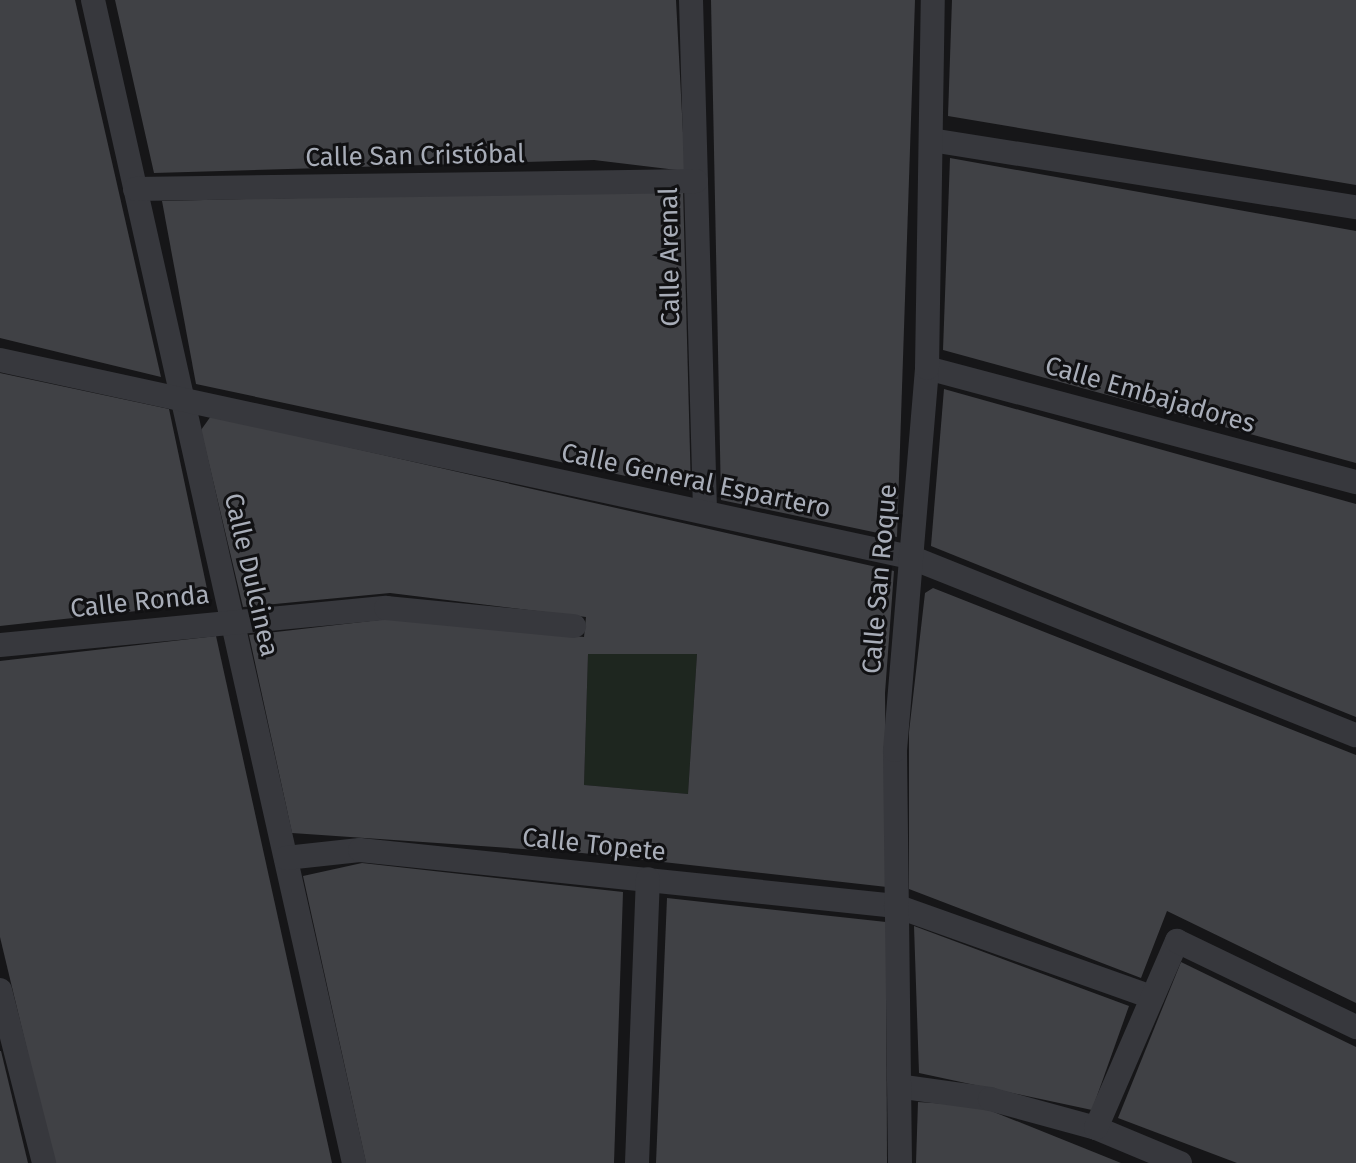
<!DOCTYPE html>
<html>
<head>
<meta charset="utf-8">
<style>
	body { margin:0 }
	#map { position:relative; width:1356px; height:1163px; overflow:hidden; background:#161618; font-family:"Fira Sans",sans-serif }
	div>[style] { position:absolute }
	.green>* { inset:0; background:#1e261f }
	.building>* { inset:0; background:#404145 }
	.minor>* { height:24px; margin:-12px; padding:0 12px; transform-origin:12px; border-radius:12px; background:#37383d }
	span { translate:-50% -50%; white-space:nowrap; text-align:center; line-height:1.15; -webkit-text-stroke:6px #111113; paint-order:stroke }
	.street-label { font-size:26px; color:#a8adb8 }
</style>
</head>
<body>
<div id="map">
	<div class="green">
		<i style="clip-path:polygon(588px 654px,697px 654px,688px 794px,584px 785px)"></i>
	</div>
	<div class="building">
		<i style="clip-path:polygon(0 0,75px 0,161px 377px,0 338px)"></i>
		<i style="clip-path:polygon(115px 0,676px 0,685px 171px,594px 160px,154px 173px)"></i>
		<i style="clip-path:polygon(711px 0,915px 0,897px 537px,721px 500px)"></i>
		<i style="clip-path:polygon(952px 0,1356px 0,1356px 185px,948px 116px)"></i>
		<i style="clip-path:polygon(950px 158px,1356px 231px,1356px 463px,943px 350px)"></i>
		<i style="clip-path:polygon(683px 189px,691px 490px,196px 384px,162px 201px)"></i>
		<i style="clip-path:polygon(0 373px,169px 409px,210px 603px,0 626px)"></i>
		<i style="clip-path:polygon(944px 389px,1356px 504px,1356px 717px,931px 546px)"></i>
		<i style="clip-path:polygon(evenodd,211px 416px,894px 571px,885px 693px,887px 887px,582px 853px,292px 833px,249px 635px,388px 619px,584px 637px,586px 617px,390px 593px,243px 607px,201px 430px,211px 416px,588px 654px,697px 654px,688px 794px,584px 785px,588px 654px)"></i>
		<i style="clip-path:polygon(933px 588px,1356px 755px,1356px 1003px,1167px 911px,1141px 978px,909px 889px,909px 732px,925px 593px)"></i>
		<i style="clip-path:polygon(216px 636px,332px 1163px,54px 1163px,0 937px,0 661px)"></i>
		<i style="clip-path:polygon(362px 863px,623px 892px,614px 1163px,366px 1163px,303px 876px)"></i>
		<i style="clip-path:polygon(667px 898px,886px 922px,887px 1163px,656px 1163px)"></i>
		<i style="clip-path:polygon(914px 926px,1129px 1006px,1092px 1110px,919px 1073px)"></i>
		<i style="clip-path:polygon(1181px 962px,1356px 1047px,1356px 1163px,1237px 1163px,1118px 1118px)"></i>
		<i style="clip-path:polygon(0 1051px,1px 1051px,28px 1163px,0 1163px)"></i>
		<i style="clip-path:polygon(918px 1102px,979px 1106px,1121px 1163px,916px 1163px)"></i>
	</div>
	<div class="minor">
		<i style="left:93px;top:0;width:1192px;rotate:77.35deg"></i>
		<i style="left:691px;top:0;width:512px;rotate:88.43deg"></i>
		<i style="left:931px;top:140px;width:430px;rotate:9deg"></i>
		<i style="left:135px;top:189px;width:561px;rotate:-0.82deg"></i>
		<i style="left:0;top:360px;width:931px;rotate:12.22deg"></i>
		<i style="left:910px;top:557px;width:480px;rotate:21.8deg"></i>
		<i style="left:927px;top:368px;width:444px;rotate:14.9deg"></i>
		<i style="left:0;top:645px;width:388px;rotate:-5.5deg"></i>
		<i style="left:386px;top:608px;width:189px;rotate:5.5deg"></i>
		<i style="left:286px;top:858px;width:74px;rotate:-6.2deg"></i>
		<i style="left:360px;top:850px;width:539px;rotate:5.96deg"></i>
		<i style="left:896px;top:906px;width:272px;rotate:19.6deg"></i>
		<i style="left:0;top:990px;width:179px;rotate:75.7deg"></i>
		<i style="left:904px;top:1087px;width:87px;rotate:7.9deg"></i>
		<i style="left:990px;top:1099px;width:110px;rotate:15.3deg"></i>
		<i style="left:1096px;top:1128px;width:91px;rotate:22.6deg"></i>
		<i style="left:1096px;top:1128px;width:204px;rotate:-66.6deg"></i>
		<i style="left:1177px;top:941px;width:199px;rotate:25.7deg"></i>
		<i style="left:637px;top:1163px;width:284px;rotate:-87.8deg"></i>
		<i style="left:900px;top:1163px;width:413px;rotate:-90.7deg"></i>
		<i style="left:895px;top:750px;width:383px;rotate:-85.2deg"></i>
		<i style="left:927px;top:368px;width:368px;rotate:-89.1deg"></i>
	</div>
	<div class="street-label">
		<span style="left:415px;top:156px;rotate:-1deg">Calle San Cristóbal</span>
		<span style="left:670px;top:257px;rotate:-91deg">Calle Arenal</span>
		<span style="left:1150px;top:395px;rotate:16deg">Calle Embajadores</span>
		<span style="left:696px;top:481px;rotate:12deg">Calle General Espartero</span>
		<span style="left:251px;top:575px;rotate:77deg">Calle Dulcinea</span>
		<span style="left:880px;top:579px;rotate:-85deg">Calle San Roque</span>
		<span style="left:140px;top:602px;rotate:-6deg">Calle Ronda</span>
		<span style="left:594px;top:845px;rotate:6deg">Calle Topete</span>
	</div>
</div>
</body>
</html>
